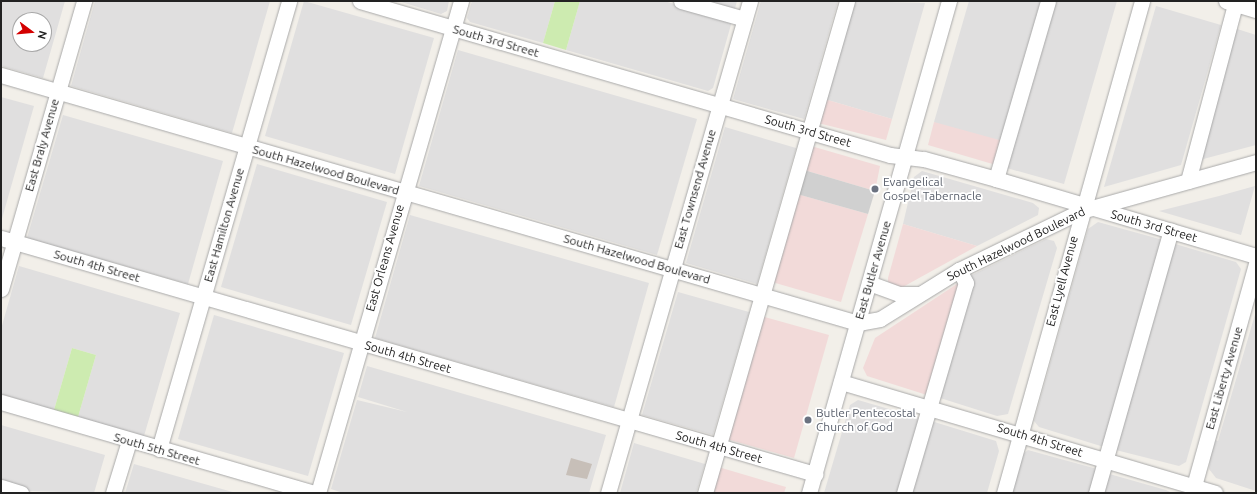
<!DOCTYPE html>
<html>
<head>
<meta charset="utf-8">
<style>
	body { margin:0 }
	#map { position:relative; width:1257px; height:494px; overflow:hidden; background:#f2efe9; font-family:Ubuntu,sans-serif }
	div>[style] { position:absolute }
	.residential>* { inset:0; background:#e0dfdf }
	.commercial>* { inset:0; background:#f2dad9 }
	.religious>* { inset:0; background:#d0d0d0 }
	.grass>* { inset:0; background:#cdebb0 }
	.building>* { inset:0; background:#c7bfb8 }
	.roads { filter:drop-shadow(0 0 1px #a9a9a9) drop-shadow(0 0 1px #a9a9a9) }
	.minor>* { height:15px; margin:-7.5px; padding:0 7.5px; transform-origin:7.5px; border-radius:7.5px; background:#fff }
	.dots>* { width:11px; height:11px; translate:-50% -50%; box-sizing:border-box; border:2px solid #fff; border-radius:50% }
	span { translate:-50% -50%; white-space:nowrap; text-align:center; line-height:1.15; -webkit-text-stroke:3.5px #fff; paint-order:stroke }
	.street-label { font-size:12px; color:#222 }
	.worship-label { font-size:12px; color:#5b616d }
	.left { translate:0 -50%; text-align:left }
	.frame { position:absolute; inset:0; border:2px solid #222; pointer-events:none }
	.north { position:absolute; left:12px; top:12px; width:40px; height:40px; box-sizing:border-box; background:#fff; border:1px solid #a7a7a7; border-radius:50%; rotate:106deg; font-size:11px; font-weight:700; line-height:16px; text-align:center; color:#222 }
	.north::after { content:''; display:block; margin:auto; width:14px; height:18px; background:#d40000; clip-path:polygon(50% 0,100% 100%,50% 72%,0 100%) }
</style>
</head>
<body>
<div id="map">
	<div class="residential">
		<i style="clip-path:polygon(evenodd,1px 1px,65px 1px,43px 78px,1px 66px,1px 1px,20px 20px,44px 20px,44px 44px,20px 44px,20px 20px)"></i>
		<i style="clip-path:polygon(95px 1px,270px 1px,232px 133px,71px 86px)"></i>
		<i style="clip-path:polygon(304px 1px,434px 38px,395px 174px,265px 136px)"></i>
		<i style="clip-path:polygon(398px 1px,449px 1px,447px 11px,441px 14px)"></i>
		<i style="clip-path:polygon(472px 1px,555px 1px,543px 43px,470px 22px,467px 18px)"></i>
		<i style="clip-path:polygon(580px 1px,664px 1px,732px 21px,713px 88px,708px 91px,566px 50px)"></i>
		<i style="clip-path:polygon(694px 1px,737px 1px,734px 12px)"></i>
		<i style="clip-path:polygon(761px 1px,838px 1px,804px 119px,733px 99px)"></i>
		<i style="clip-path:polygon(849px 1px,925px 3px,892px 119px,821px 98px)"></i>
		<i style="clip-path:polygon(969px 1px,1117px 1px,1064px 184px,996px 165px,934px 122px)"></i>
		<i style="clip-path:polygon(1156px 6px,1221px 25px,1181px 165px,1104px 187px)"></i>
		<i style="clip-path:polygon(1231px 27px,1256px 35px,1256px 145px,1192px 162px)"></i>
		<i style="clip-path:polygon(458px 50px,697px 119px,657px 255px,419px 186px)"></i>
		<i style="clip-path:polygon(1px 97px,34px 106px,1px 222px)"></i>
		<i style="clip-path:polygon(63px 115px,223px 161px,188px 284px,27px 238px)"></i>
		<i style="clip-path:polygon(725px 127px,796px 148px,757px 284px,686px 263px)"></i>
		<i style="clip-path:polygon(257px 164px,387px 202px,351px 325px,221px 287px)"></i>
		<i style="clip-path:polygon(922px 171px,1033px 203px,1039px 208px,1038px 215px,977px 246px,903px 224px,914px 177px)"></i>
		<i style="clip-path:polygon(1255px 186px,1241px 235px,1159px 211px,1219px 196px)"></i>
		<i style="clip-path:polygon(410px 215px,649px 283px,614px 407px,375px 338px)"></i>
		<i style="clip-path:polygon(1098px 222px,1163px 240px,1104px 447px,1039px 427px,1034px 421px,1088px 229px)"></i>
		<i style="clip-path:polygon(1046px 239px,1054px 241px,1057px 248px,1008px 414px,997px 416px,937px 397px,972px 275px)"></i>
		<i style="clip-path:polygon(1172px 243px,1236px 262px,1241px 269px,1186px 462px,1179px 466px,1112px 449px)"></i>
		<i style="clip-path:polygon(19px 266px,180px 313px,144px 436px,78px 417px,96px 355px,72px 348px,54px 410px,1px 394px,1px 329px)"></i>
		<i style="clip-path:polygon(678px 292px,749px 312px,713px 435px,642px 415px)"></i>
		<i style="clip-path:polygon(1256px 311px,1256px 491px,1216px 478px,1209px 469px,1210px 456px,1215px 440px,1218px 441px)"></i>
		<i style="clip-path:polygon(214px 315px,344px 353px,308px 476px,178px 439px)"></i>
		<i style="clip-path:polygon(367px 366px,606px 435px,589px 493px,343px 493px,331px 489px,357px 400px,407px 412px,358px 397px)"></i>
		<i style="clip-path:polygon(858px 400px,920px 418px,899px 493px,824px 493px,850px 405px)"></i>
		<i style="clip-path:polygon(928px 420px,996px 441px,999px 451px,987px 493px,907px 493px)"></i>
		<i style="clip-path:polygon(1px 425px,105px 455px,94px 493px,1px 490px)"></i>
		<i style="clip-path:polygon(634px 443px,705px 464px,696px 493px,620px 493px)"></i>
		<i style="clip-path:polygon(1028px 450px,1097px 469px,1090px 493px,1012px 493px,1022px 455px)"></i>
		<i style="clip-path:polygon(134px 464px,236px 493px,125px 493px)"></i>
		<i style="clip-path:polygon(1106px 473px,1166px 490px,1172px 493px,1100px 493px)"></i>
	</div>
	<div class="commercial">
		<i style="clip-path:polygon(821px 98px,892px 119px,886px 140px,814px 122px)"></i>
		<i style="clip-path:polygon(934px 122px,1003px 141px,996px 165px,928px 145px)"></i>
		<i style="clip-path:polygon(811px 146px,880px 166px,875px 191px,804px 170px)"></i>
		<i style="clip-path:polygon(797px 194px,868px 214px,841px 302px,772px 282px)"></i>
		<i style="clip-path:polygon(903px 224px,977px 246px,901px 288px,888px 282px,888px 278px)"></i>
		<i style="clip-path:polygon(960px 282px,927px 395px,867px 376px,863px 368px,875px 338px)"></i>
		<i style="clip-path:polygon(758px 315px,829px 335px,794px 458px,723px 438px)"></i>
		<i style="clip-path:polygon(715px 466px,786px 487px,784px 493px,707px 493px)"></i>
	</div>
	<div class="religious">
		<i style="clip-path:polygon(804px 170px,875px 191px,868px 214px,797px 194px)"></i>
	</div>
	<div class="grass">
		<i style="clip-path:polygon(555px 1px,580px 1px,566px 50px,543px 43px)"></i>
		<i style="clip-path:polygon(72px 348px,96px 355px,78px 417px,54px 410px)"></i>
	</div>
	<div class="building">
		<i style="clip-path:polygon(571px 458px,592px 464px,587px 479px,566px 475px)"></i>
	</div>
	<div class="roads">
		<div class="minor">
			<i style="left:360px;top:1px;width:552px;rotate:16.2deg"></i>
			<i style="left:890px;top:155px;width:34px;rotate:7deg"></i>
			<i style="left:924px;top:159px;width:75px;rotate:15.5deg"></i>
			<i style="left:996px;top:179px;width:271px;rotate:16.5deg"></i>
			<i style="left:681px;top:1px;width:66px;rotate:15.7deg"></i>
			<i style="left:1226px;top:1px;width:31px;rotate:17deg"></i>
			<i style="left:1px;top:75px;width:892px;rotate:16.14deg"></i>
			<i style="left:858px;top:323px;width:22px;rotate:-10deg"></i>
			<i style="left:880px;top:319px;width:93px;rotate:-31.8deg"></i>
			<i style="left:959px;top:270px;width:136px;rotate:-25.8deg"></i>
			<i style="left:1081px;top:211px;width:182px;rotate:-15.6deg"></i>
			<i style="left:996px;top:179px;width:185px;rotate:-73.7deg"></i>
			<i style="left:1188px;top:181px;width:183px;rotate:-75.1deg"></i>
			<i style="left:1px;top:238px;width:848px;rotate:16.17deg"></i>
			<i style="left:869px;top:283px;width:32px;rotate:20deg"></i>
			<i style="left:899px;top:294px;width:19px"></i>
			<i style="left:1px;top:289px;width:300px;rotate:-73.9deg"></i>
			<i style="left:841px;top:382px;width:390px;rotate:16.5deg"></i>
			<i style="left:1px;top:402px;width:326px;rotate:16.2deg"></i>
			<i style="left:159px;top:449px;width:466px;rotate:-73.8deg"></i>
			<i style="left:1px;top:487px;width:21px;rotate:17deg"></i>
			<i style="left:113px;top:493px;width:54px;rotate:-72.9deg"></i>
			<i style="left:318px;top:493px;width:512px;rotate:-73.79deg"></i>
			<i style="left:608px;top:493px;width:512px;rotate:-73.9deg"></i>
			<i style="left:705px;top:493px;width:512px;rotate:-73.9deg"></i>
			<i style="left:809px;top:493px;width:512px;rotate:-74.12deg"></i>
			<i style="left:904px;top:493px;width:219px;rotate:-73.6deg"></i>
			<i style="left:966px;top:283px;width:15px;rotate:-118deg"></i>
			<i style="left:1004px;top:493px;width:511px;rotate:-74.33deg"></i>
			<i style="left:1096px;top:493px;width:273px;rotate:-74.1deg"></i>
			<i style="left:1192px;top:493px;width:238px;rotate:-74.4deg"></i>
		</div>
	</div>
	<div class="dots">
		<i style="left:875px;top:189px;background:#6b7280"></i>
		<i style="left:808px;top:420px;background:#6b7280"></i>
	</div>
	<div class="street-label">
		<span style="left:496px;top:41px;rotate:16deg">South 3rd Street</span>
		<span style="left:808px;top:131px;rotate:16deg">South 3rd Street</span>
		<span style="left:42px;top:145px;rotate:-74deg">East Braly Avenue</span>
		<span style="left:326px;top:170px;rotate:16deg">South Hazelwood Boulevard</span>
		<span style="left:695px;top:189px;rotate:-74deg">East Townsend Avenue</span>
		<span style="left:224px;top:225px;rotate:-74deg">East Hamilton Avenue</span>
		<span style="left:1154px;top:226px;rotate:16deg">South 3rd Street</span>
		<span style="left:1016px;top:244px;rotate:-26deg">South Hazelwood Boulevard</span>
		<span style="left:385px;top:258px;rotate:-74deg">East Orleans Avenue</span>
		<span style="left:637px;top:259px;rotate:16deg">South Hazelwood Boulevard</span>
		<span style="left:97px;top:266px;rotate:16deg">South 4th Street</span>
		<span style="left:873px;top:270px;rotate:-74deg">East Butler Avenue</span>
		<span style="left:1062px;top:281px;rotate:-75deg">East Lyell Avenue</span>
		<span style="left:408px;top:357px;rotate:16deg">South 4th Street</span>
		<span style="left:1224px;top:378px;rotate:-74deg">East Liberty Avenue</span>
		<span style="left:1040px;top:440px;rotate:17deg">South 4th Street</span>
		<span style="left:719px;top:447px;rotate:16deg">South 4th Street</span>
		<span style="left:157px;top:449px;rotate:16deg">South 5th Street</span>
	</div>
	<div class="worship-label">
		<span class="left" style="left:883px;top:189px">Evangelical<br>Gospel Tabernacle</span>
		<span class="left" style="left:816px;top:420px">Butler Pentecostal<br>Church of God</span>
	</div>
	<div class="frame"></div>
	<div class="north">N</div>
</div>
</body>
</html>
